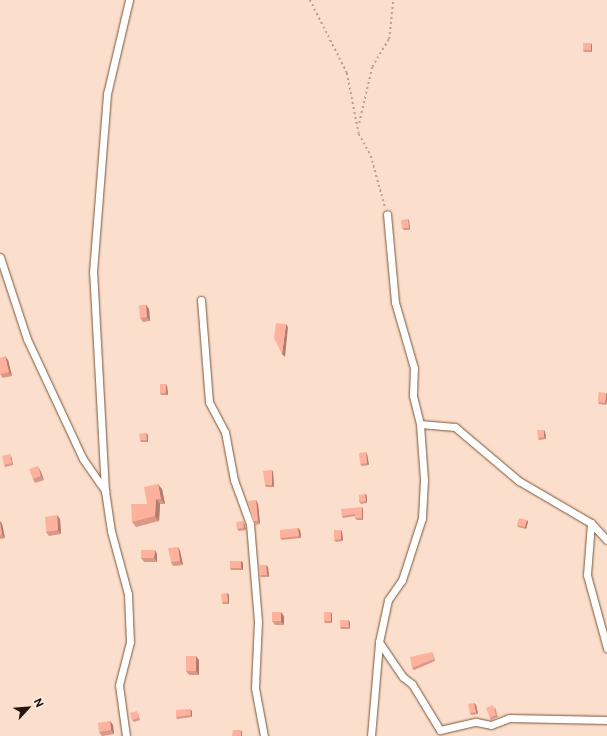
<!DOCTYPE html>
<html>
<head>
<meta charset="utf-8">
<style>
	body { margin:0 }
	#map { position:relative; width:607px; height:736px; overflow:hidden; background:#fbdfcc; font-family:Commissioner,sans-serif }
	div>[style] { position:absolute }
	.path>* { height:1.5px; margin-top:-0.75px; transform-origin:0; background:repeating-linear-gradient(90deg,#b8a08f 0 2px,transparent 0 5px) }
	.roads { filter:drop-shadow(0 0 1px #7b5439) drop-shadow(0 0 1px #7b5439) }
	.street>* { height:7px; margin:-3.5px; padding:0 3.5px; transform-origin:3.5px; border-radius:3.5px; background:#fff }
	.wall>* { inset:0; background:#da9887 }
	.shaded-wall>* { inset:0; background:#b27c6e }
	.building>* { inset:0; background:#feb19d }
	span { translate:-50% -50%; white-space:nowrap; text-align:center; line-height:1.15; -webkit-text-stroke:4px #faf0ea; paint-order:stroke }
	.north { position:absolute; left:8px; top:688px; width:40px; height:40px; -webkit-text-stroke:3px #faf0ea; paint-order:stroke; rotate:64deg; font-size:11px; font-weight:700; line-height:16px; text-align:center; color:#25150a }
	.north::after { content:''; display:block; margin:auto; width:14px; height:18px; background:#25150a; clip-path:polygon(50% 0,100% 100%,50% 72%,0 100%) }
</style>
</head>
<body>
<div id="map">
	<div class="path">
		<i style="left:310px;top:0;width:82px;rotate:63.1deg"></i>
		<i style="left:347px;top:73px;width:62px;rotate:78.9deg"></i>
		<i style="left:359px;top:134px;width:25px;rotate:61deg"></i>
		<i style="left:371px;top:156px;width:53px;rotate:74.6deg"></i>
		<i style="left:359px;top:123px;width:57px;rotate:-76.9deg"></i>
		<i style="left:372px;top:67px;width:33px;rotate:-59deg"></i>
		<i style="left:389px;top:39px;width:39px;rotate:-84deg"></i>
	</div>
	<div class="roads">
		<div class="street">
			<i style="left:0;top:257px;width:86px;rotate:71.8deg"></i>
			<i style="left:27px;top:339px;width:132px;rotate:65deg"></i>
			<i style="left:83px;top:459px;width:39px;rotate:55deg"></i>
			<i style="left:201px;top:300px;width:102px;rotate:85.5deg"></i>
			<i style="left:209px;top:402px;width:34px;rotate:62deg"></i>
			<i style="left:225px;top:432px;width:49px;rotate:79.4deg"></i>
			<i style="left:234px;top:480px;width:47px;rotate:70deg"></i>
			<i style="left:250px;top:524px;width:97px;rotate:85.3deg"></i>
			<i style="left:258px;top:621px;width:67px;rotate:92.6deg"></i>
			<i style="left:255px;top:688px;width:49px;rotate:79.4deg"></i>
			<i style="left:420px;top:424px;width:35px;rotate:5deg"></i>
			<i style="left:455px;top:427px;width:84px;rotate:40.2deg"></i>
			<i style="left:519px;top:481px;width:83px;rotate:30.3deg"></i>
			<i style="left:591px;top:523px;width:23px;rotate:47deg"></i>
			<i style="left:591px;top:523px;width:52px;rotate:94.4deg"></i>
			<i style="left:587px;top:575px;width:76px;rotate:74.7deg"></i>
			<i style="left:379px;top:642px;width:42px;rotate:55.6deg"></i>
			<i style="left:403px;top:677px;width:11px;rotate:38deg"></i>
			<i style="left:412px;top:684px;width:54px;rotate:58.7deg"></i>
			<i style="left:440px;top:730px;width:37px;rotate:-13deg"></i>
			<i style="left:476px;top:722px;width:15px;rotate:11deg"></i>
			<i style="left:491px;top:725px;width:19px;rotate:-21deg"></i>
			<i style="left:509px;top:718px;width:98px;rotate:1.2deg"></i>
			<i style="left:126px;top:736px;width:51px;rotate:-97.8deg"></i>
			<i style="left:119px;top:685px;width:44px;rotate:-75.7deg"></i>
			<i style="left:130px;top:642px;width:48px;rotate:-92.4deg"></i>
			<i style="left:128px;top:594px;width:65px;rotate:-105.1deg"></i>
			<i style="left:111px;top:531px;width:40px;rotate:-98.5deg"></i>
			<i style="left:105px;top:491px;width:219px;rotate:-93.1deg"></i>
			<i style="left:93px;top:272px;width:179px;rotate:-85.5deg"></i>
			<i style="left:107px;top:94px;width:97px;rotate:-76.8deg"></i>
			<i style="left:371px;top:736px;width:94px;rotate:-85.1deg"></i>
			<i style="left:379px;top:642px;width:43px;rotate:-77.9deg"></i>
			<i style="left:388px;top:600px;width:24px;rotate:-55deg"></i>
			<i style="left:402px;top:580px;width:65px;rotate:-72.1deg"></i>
			<i style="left:422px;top:518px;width:38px;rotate:-87deg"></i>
			<i style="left:424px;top:480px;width:56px;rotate:-94.1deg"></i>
			<i style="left:420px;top:424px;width:30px;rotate:-104deg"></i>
			<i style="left:413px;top:395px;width:27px;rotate:-88deg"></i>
			<i style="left:414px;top:368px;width:69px;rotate:-106.1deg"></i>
			<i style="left:395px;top:302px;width:88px;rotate:-95.2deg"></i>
		</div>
	</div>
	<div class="wall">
		<i style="clip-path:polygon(592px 45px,592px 52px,584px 52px,583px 50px)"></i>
		<i style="clip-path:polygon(408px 219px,409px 221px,410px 230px,404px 230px,402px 228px)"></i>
		<i style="clip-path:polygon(146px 305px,149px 309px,150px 321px,143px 322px,140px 318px)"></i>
		<i style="clip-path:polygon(8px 360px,12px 376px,3px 378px,0 374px)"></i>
		<i style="clip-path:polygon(167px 386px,168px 395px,161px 395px,160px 393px)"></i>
		<i style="clip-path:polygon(599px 392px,606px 405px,599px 404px,598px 402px)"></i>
		<i style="clip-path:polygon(544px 430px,545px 432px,546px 439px,539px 440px,538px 438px)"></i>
		<i style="clip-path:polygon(148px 435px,148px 442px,141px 442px,140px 440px)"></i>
		<i style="clip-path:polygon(367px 454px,369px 465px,362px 466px,360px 464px)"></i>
		<i style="clip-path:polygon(11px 456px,13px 465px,5px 467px,4px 465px)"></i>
		<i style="clip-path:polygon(40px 470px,44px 480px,35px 483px,33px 479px)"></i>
		<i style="clip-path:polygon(273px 472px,274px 487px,266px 487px,265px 485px)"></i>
		<i style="clip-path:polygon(162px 489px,165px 504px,160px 504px,159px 521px,136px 527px,132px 522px,147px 504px)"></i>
		<i style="clip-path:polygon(365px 494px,367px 496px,367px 503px,361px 504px,359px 502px)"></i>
		<i style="clip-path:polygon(256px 500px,258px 504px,260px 524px,255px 525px,253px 521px)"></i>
		<i style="clip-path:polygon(363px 509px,363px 520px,357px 520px,355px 518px,355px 516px,343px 518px,342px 516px)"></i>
		<i style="clip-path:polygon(60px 519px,61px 534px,49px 536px,46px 532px)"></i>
		<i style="clip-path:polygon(527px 520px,528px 522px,526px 529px,518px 527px,517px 525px)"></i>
		<i style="clip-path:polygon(0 521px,2px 524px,5px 538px,0 539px)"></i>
		<i style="clip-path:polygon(244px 523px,246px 530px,239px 531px,237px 529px)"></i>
		<i style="clip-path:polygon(298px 528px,300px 530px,301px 538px,282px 540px,280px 538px)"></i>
		<i style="clip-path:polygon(341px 530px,342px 532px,343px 541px,336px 542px,334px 540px)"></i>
		<i style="clip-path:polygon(178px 547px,180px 551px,183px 565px,173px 566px,171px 562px)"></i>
		<i style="clip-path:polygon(157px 554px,157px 562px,144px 562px,141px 558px)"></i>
		<i style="clip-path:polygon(241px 561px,243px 563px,243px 570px,231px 570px,230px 568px)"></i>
		<i style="clip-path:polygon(268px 567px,269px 577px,261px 577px,260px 575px)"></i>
		<i style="clip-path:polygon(227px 593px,229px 595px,229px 604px,223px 604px,222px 602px)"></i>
		<i style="clip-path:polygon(332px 614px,332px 623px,325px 623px,324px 621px)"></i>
		<i style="clip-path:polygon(284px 616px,284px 625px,275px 625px,272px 621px)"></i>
		<i style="clip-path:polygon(350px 622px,350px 629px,341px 629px,340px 627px)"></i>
		<i style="clip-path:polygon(432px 652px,433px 654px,435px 661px,414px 670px,412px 668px)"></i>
		<i style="clip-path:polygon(199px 660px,199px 675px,189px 675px,186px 671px)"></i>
		<i style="clip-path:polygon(474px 703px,476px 705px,478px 714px,471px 715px,470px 713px)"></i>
		<i style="clip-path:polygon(495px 707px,498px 717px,491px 720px,490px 718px)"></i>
		<i style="clip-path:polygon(192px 711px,192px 717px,177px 719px,176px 717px)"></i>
		<i style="clip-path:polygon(138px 713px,140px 720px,134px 722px,132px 720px)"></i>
		<i style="clip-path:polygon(110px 721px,113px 725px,114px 734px,102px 736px,99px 732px)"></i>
	</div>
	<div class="shaded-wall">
		<i style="clip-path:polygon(591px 43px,592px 45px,592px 52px,591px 50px)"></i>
		<i style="clip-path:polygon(408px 219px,409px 221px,410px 230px,409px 228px)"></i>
		<i style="clip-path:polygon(146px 305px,149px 309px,150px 321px,147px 317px)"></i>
		<i style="clip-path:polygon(286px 324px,288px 327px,285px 357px,282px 354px)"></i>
		<i style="clip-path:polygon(5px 356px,8px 360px,12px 376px,9px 372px)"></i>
		<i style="clip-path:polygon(166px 384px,167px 386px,168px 395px,166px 393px)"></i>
		<i style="clip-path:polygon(606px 393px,607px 394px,607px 401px,606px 405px,605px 403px)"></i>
		<i style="clip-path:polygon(544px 430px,545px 432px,546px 439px,544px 437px)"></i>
		<i style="clip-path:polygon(146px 433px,148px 435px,148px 442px,147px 440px)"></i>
		<i style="clip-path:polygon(366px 452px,367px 454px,369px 465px,367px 463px)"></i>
		<i style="clip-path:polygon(10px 454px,11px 456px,13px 465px,12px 463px)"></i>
		<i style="clip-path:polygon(38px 466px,40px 470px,44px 480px,41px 476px)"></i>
		<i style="clip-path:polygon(272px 470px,273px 472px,274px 487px,272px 485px)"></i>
		<i style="clip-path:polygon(158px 484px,162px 489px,165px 504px,161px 499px)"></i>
		<i style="clip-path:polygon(365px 494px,367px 496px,367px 503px,366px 501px)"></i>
		<i style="clip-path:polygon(156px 499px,160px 504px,159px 521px,155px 516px)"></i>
		<i style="clip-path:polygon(256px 500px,258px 504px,260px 524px,258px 521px)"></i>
		<i style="clip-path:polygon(362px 507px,363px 509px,363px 520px,362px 518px)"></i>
		<i style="clip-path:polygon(57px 515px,60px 519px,61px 534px,58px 530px)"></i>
		<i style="clip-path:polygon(527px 520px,528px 522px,526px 529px,525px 527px)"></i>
		<i style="clip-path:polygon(0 521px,2px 524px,5px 538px,2px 534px)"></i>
		<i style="clip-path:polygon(243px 521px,244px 523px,246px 530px,244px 528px)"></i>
		<i style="clip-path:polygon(298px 528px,300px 530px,301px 538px,299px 536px)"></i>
		<i style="clip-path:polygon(341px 530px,342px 532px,343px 541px,341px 539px)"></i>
		<i style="clip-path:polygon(178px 547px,180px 551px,183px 565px,180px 561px)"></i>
		<i style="clip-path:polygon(155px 550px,157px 554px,157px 562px,154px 558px)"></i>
		<i style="clip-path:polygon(241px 561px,243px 563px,243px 570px,241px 568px)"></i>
		<i style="clip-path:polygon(266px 565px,268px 567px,269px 577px,267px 575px)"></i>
		<i style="clip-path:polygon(227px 593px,229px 595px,229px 604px,228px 602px)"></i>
		<i style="clip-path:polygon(281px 612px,284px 616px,284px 625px,281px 621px)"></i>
		<i style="clip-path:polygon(331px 612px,332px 614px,332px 623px,331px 621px)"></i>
		<i style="clip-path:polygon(348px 620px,350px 622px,350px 629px,349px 627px)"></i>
		<i style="clip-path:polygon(196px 656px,199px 660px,199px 675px,196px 671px)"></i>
		<i style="clip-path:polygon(474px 703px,476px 705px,478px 714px,476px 712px)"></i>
		<i style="clip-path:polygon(190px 709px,192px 711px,192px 717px,191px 715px)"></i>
		<i style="clip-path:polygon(110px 721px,113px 725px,114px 734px,111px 730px)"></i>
		<i style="clip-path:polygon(241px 730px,242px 732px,242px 736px,241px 736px)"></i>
	</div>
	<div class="building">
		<i style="clip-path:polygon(583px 43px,591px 43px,591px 50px,583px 50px)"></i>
		<i style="clip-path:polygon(408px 219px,409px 228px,402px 228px,401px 220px)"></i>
		<i style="clip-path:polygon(139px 305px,146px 305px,147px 317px,140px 318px)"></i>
		<i style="clip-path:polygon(276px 323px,286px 324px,282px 354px,274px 338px)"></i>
		<i style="clip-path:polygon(5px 356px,9px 372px,0 374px,0 358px)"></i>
		<i style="clip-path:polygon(160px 384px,166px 384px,166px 393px,160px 393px)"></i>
		<i style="clip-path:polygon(599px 392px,606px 393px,605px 403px,598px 402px)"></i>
		<i style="clip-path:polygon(537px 430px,544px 430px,544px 437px,538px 438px)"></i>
		<i style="clip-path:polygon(146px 433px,147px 440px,140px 440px,139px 434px)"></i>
		<i style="clip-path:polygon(366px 452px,367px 463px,360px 464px,359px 453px)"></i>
		<i style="clip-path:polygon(10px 454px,12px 463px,4px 465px,2px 456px)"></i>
		<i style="clip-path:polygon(38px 466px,41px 476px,33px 479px,29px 469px)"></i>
		<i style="clip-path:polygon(272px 470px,272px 485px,265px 485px,263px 471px)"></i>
		<i style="clip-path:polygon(158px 484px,161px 499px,156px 499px,155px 516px,132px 522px,131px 504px,147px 504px,144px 487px)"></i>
		<i style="clip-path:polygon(365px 494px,366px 501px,359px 502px,359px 495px)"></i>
		<i style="clip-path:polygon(256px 500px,258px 521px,253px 521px,248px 501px)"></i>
		<i style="clip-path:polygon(362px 507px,362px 518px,355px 518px,355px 514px,342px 516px,341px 509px)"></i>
		<i style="clip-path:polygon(57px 515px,58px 530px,46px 532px,45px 517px)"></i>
		<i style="clip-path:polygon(519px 518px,527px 520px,525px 527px,517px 525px)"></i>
		<i style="clip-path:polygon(243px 521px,244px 528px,237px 529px,236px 522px)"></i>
		<i style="clip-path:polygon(0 523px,2px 534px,0 535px)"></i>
		<i style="clip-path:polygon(298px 528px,299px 536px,280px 538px,280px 530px)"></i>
		<i style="clip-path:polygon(334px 530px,341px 530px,341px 539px,334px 540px)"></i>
		<i style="clip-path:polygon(178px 547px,180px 561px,171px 562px,168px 548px)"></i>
		<i style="clip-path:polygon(141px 550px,155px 550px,154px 558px,141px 558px)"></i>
		<i style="clip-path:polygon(230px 561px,241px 561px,241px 568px,230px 568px)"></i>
		<i style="clip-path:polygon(259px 565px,266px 565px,267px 575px,260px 575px)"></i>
		<i style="clip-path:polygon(227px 593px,228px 602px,222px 602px,221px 594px)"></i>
		<i style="clip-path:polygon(272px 612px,281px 612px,281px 621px,272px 621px)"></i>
		<i style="clip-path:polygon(324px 612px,331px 612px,331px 621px,324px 621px)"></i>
		<i style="clip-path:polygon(340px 620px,348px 620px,349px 627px,340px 627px)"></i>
		<i style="clip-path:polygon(432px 652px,434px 659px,412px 668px,410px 657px)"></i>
		<i style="clip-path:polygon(186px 656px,196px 656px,196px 671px,186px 671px)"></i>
		<i style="clip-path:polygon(474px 703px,476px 712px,470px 713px,468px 704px)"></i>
		<i style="clip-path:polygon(493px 705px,496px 715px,490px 718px,486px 708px)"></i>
		<i style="clip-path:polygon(190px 709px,191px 715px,176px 717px,176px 710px)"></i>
		<i style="clip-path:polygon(137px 711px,139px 718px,132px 720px,130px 713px)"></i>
		<i style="clip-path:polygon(110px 721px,111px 730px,99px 732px,98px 723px)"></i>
		<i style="clip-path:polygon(233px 730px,241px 730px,241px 736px,232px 736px)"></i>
	</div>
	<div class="north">N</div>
</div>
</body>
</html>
